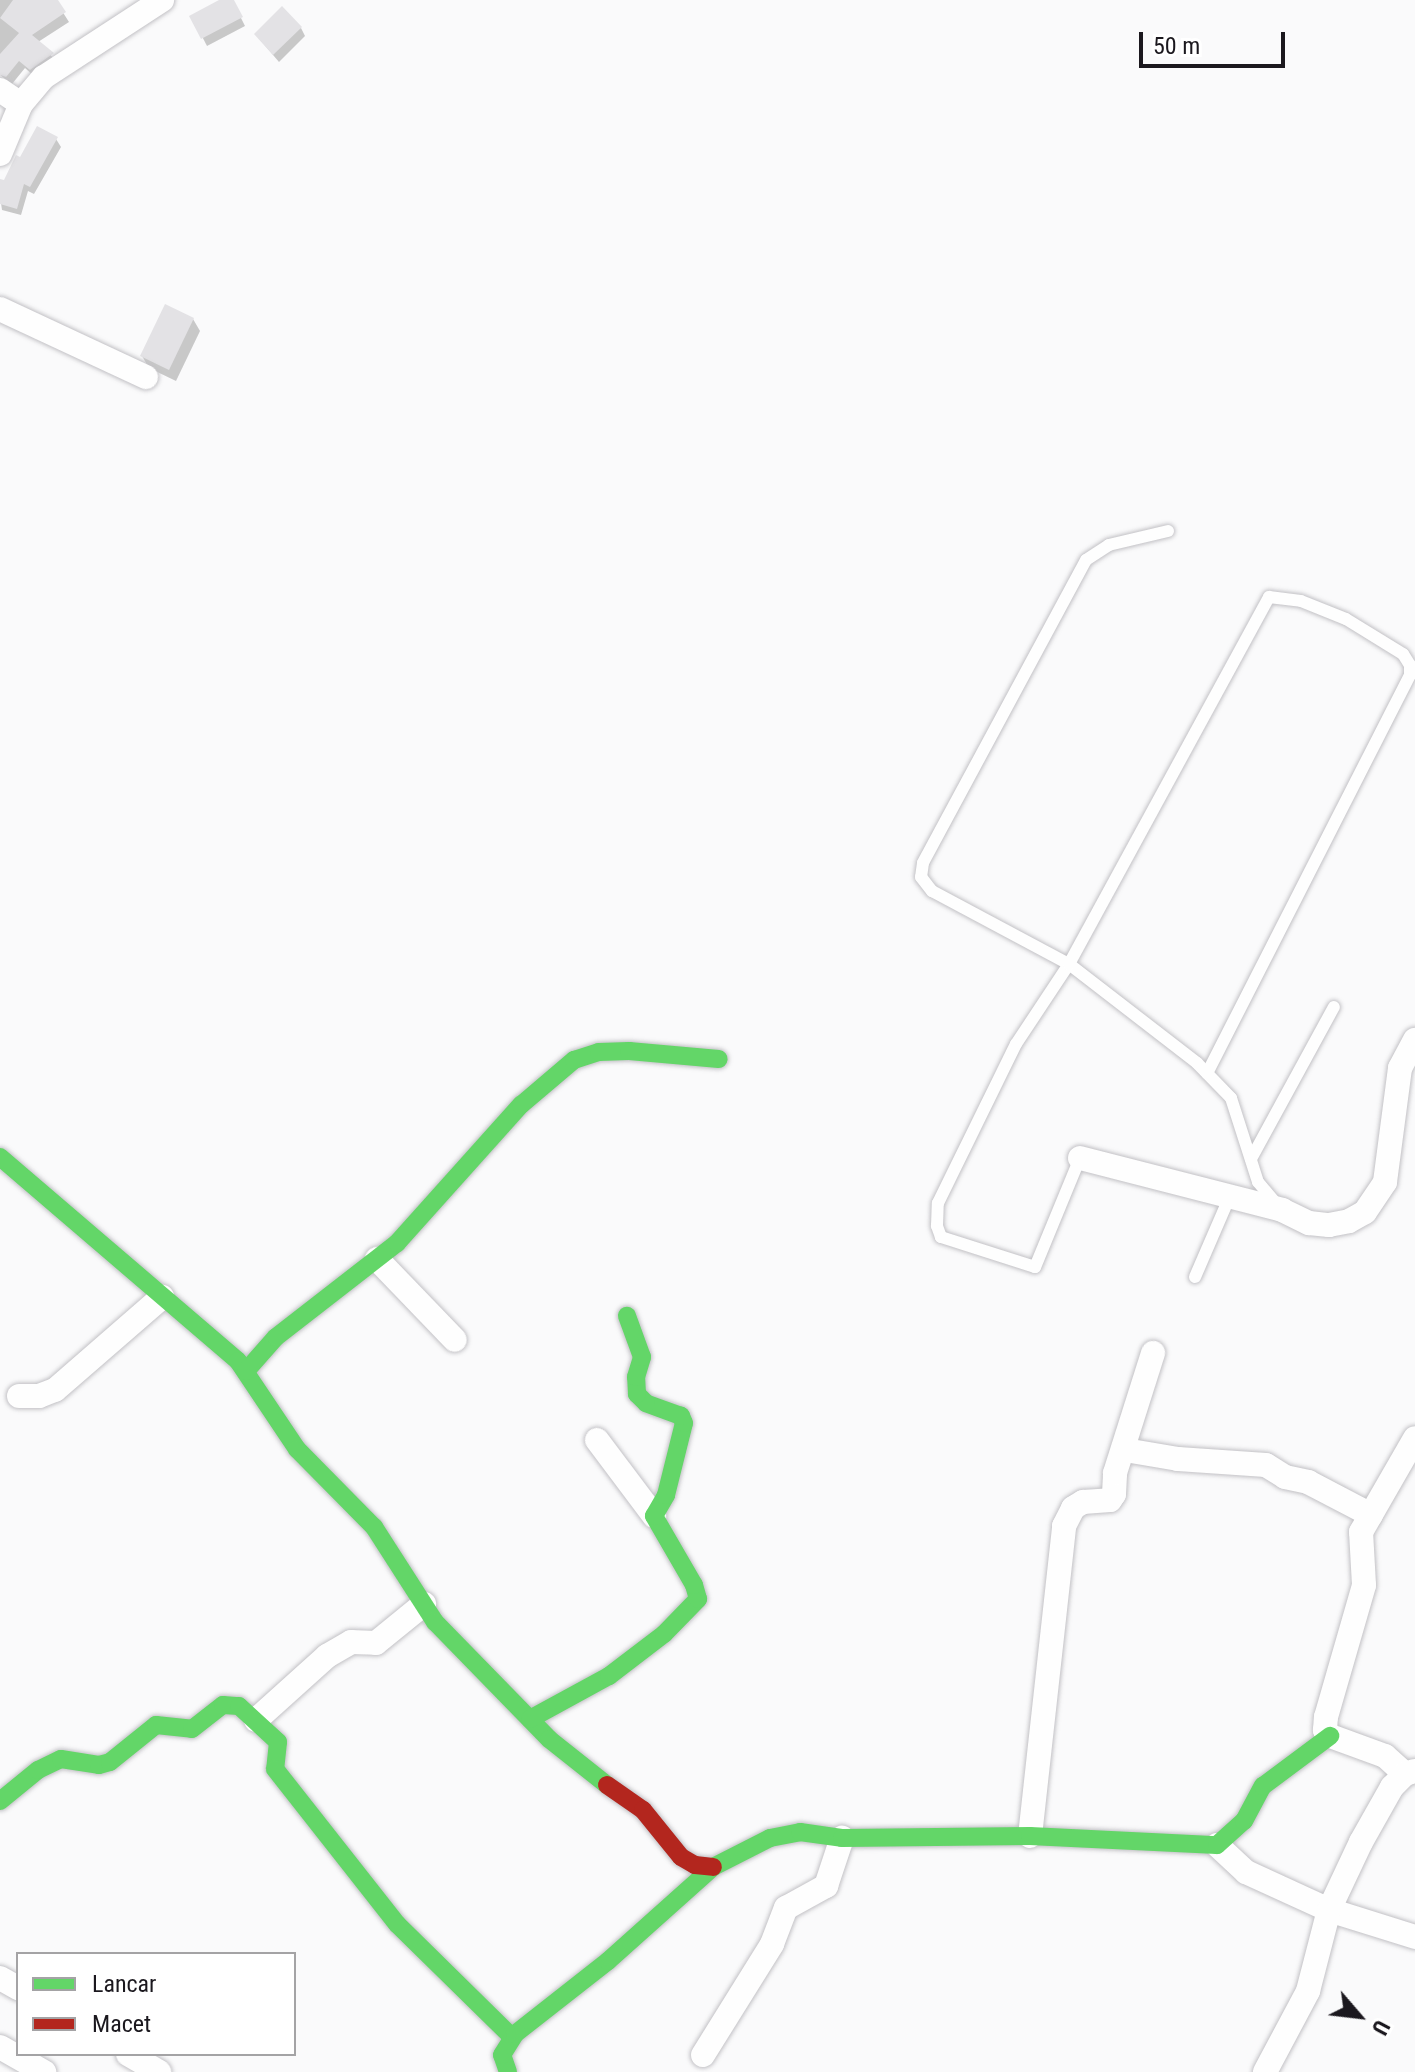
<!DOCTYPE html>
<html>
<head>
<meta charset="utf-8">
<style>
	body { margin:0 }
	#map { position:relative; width:1415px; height:2072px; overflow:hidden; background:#fafafb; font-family:"Roboto Condensed",sans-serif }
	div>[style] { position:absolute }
	.shadow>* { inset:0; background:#0003 }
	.building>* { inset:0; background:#e3e2e5 }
	.roads { filter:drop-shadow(0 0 2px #c2c1c5) drop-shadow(0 0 2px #c2c1c5) }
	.lane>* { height:12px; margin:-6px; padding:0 6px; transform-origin:6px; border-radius:6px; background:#fefefe }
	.street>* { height:24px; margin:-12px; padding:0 12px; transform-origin:12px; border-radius:12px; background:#fefefe }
	.fast>* { height:18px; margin:-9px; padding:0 9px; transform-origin:9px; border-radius:9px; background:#63d668 }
	.jam>* { height:18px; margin:-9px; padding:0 9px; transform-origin:9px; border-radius:9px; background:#b3261e }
	span { translate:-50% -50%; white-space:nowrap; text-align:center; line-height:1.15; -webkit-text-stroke:6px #fff; paint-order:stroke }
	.legend { position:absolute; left:16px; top:1952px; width:280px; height:104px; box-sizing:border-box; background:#fff; border:2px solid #a4a3a5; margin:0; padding:10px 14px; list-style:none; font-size:24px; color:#1b181e }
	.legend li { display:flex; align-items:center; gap:16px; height:40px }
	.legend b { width:40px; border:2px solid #a4a3a5 }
	.north { position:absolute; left:1319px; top:1976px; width:80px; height:80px; -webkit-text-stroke:6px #fff; paint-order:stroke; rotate:118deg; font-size:22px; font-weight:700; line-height:32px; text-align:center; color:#1b181e }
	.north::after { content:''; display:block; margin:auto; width:28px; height:36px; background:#1b181e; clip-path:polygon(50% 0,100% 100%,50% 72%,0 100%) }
	.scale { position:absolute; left:1139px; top:32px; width:146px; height:36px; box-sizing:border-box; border:4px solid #1b181e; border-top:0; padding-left:10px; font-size:24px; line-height:28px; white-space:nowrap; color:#1b181e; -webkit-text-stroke:6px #fff; paint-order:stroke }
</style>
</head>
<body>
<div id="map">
	<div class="shadow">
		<i style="clip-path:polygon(0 0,55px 0,69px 22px,38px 42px,57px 62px,36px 78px,25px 68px,12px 84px,0 75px)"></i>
		<i style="clip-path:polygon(223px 0,232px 0,245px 26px,207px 46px,192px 17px)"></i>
		<i style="clip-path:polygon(301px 28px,305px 36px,279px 62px,256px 35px)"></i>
		<i style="clip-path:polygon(56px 139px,61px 147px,34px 194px,28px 191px,21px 215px,2px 210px,0 196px,21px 160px)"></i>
		<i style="clip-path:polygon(193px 319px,200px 331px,176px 381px,149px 368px,142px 356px)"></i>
	</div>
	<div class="building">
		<i style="clip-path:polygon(13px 0,58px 0,66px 12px,32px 35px,54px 53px,30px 70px,19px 61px,6px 77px,0 75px,0 54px,19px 33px,0 18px)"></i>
		<i style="clip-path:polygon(219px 0,234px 0,243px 17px,201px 39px,189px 16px)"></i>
		<i style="clip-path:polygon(282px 6px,302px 27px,273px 55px,254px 34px)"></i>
		<i style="clip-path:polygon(37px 126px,58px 137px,30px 187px,24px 184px,17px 209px,0 204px,0 179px,4px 180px,16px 155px,20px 157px)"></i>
		<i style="clip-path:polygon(165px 304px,194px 318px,169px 370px,140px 356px)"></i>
	</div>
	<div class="roads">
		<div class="lane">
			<i style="left:1168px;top:531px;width:61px;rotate:166.7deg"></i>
			<i style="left:1109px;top:545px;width:27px;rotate:147deg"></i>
			<i style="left:1086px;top:560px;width:344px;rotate:118.3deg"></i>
			<i style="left:923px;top:863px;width:14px;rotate:98deg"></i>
			<i style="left:921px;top:877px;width:18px;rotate:52deg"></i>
			<i style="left:932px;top:891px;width:155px;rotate:28.1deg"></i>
			<i style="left:1069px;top:964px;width:162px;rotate:37.7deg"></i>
			<i style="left:1197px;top:1063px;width:49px;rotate:45.8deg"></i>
			<i style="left:1231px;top:1098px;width:88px;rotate:72.2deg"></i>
			<i style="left:1258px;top:1182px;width:30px;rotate:50deg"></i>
			<i style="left:1080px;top:1158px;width:118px;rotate:112.4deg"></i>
			<i style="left:1035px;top:1267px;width:99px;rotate:-162.3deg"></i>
			<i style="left:941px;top:1237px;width:12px;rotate:-110deg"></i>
			<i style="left:937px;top:1226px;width:23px;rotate:-88deg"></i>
			<i style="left:938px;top:1203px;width:177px;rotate:-63.9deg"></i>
			<i style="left:1016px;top:1044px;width:96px;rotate:-56.5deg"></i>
			<i style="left:1069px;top:964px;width:418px;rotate:-61.4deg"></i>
			<i style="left:1269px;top:597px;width:32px;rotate:7deg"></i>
			<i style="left:1301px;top:601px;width:48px;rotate:21.8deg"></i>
			<i style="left:1346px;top:619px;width:67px;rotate:31.6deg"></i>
			<i style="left:1403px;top:654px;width:13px;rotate:58deg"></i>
			<i style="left:1410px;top:665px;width:10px;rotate:90deg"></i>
			<i style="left:1410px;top:675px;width:447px;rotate:117deg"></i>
			<i style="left:1251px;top:1159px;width:173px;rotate:-61.4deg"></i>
			<i style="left:1195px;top:1277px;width:88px;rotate:-66.6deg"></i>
		</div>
		<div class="street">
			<i style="left:0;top:90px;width:25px;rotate:34deg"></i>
			<i style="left:21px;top:104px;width:35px;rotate:-50deg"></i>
			<i style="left:44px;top:77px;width:141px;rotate:-33.1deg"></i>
			<i style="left:0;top:154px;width:54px;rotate:-67.2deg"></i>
			<i style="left:0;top:309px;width:161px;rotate:25deg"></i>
			<i style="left:1080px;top:1158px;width:209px;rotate:14.4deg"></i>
			<i style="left:1282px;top:1210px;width:30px;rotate:26deg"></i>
			<i style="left:1309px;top:1223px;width:20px;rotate:6deg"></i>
			<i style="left:1329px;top:1225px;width:20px;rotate:-11deg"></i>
			<i style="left:1349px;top:1221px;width:18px;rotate:-29deg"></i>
			<i style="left:1365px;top:1212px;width:36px;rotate:-56deg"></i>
			<i style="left:1385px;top:1182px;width:115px;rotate:-82.5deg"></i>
			<i style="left:1400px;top:1068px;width:32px;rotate:-62deg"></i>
			<i style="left:377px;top:1259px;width:112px;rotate:46.1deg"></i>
			<i style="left:19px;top:1396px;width:20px"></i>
			<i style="left:39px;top:1396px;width:17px;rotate:-21deg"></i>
			<i style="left:55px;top:1390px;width:142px;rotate:-41deg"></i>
			<i style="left:597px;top:1440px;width:95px;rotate:53.1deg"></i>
			<i style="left:1125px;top:1450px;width:54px;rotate:9.6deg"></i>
			<i style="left:1178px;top:1459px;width:88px;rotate:3.9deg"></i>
			<i style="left:1266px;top:1465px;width:22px;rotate:32deg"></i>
			<i style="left:1285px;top:1477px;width:24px;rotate:12deg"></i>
			<i style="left:1308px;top:1482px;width:71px;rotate:27.6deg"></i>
			<i style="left:256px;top:1720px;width:96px;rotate:-42deg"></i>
			<i style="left:327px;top:1656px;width:28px;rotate:-30deg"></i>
			<i style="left:351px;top:1642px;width:25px;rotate:2deg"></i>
			<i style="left:376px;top:1643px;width:62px;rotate:-39.1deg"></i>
			<i style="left:1405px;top:1774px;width:27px;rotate:-138deg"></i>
			<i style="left:1385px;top:1756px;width:59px;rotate:-160deg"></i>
			<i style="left:1330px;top:1736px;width:8px;rotate:-130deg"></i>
			<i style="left:1325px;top:1730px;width:13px;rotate:-86deg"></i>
			<i style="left:1326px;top:1717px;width:137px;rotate:-73.9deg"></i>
			<i style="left:1364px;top:1585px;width:53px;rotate:-93.2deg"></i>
			<i style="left:1361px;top:1532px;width:108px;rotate:-60.1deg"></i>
			<i style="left:1030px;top:1836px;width:312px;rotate:-83.7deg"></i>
			<i style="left:1064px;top:1526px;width:20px;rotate:-63deg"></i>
			<i style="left:1073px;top:1508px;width:12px;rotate:-31deg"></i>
			<i style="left:1083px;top:1502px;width:27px;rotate:-4deg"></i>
			<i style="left:1110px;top:1500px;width:7px;rotate:-56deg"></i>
			<i style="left:1114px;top:1494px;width:21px;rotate:-87deg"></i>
			<i style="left:1115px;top:1473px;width:126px;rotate:-72.4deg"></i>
			<i style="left:1217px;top:1845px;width:40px;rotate:43deg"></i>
			<i style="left:1246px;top:1872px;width:91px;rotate:24.6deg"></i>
			<i style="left:1329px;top:1910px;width:90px;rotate:17.4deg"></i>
			<i style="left:0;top:1978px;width:21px;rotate:29deg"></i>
			<i style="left:0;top:2047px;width:51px;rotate:29.6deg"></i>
			<i style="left:128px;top:2054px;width:36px;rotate:30deg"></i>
			<i style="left:703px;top:2055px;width:131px;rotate:-58.1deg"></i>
			<i style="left:772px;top:1944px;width:39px;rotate:-69deg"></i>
			<i style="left:786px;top:1908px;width:46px;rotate:-28.8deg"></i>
			<i style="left:826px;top:1886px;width:51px;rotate:-71.6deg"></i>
			<i style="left:1265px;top:2072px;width:92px;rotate:-62deg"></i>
			<i style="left:1308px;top:1991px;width:84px;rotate:-75.5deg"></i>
			<i style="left:1329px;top:1910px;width:75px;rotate:-64.8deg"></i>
			<i style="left:1361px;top:1842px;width:63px;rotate:-60.6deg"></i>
			<i style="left:1392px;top:1787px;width:18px;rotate:-45deg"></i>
			<i style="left:1405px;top:1774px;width:10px;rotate:-17deg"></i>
		</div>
		<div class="fast">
			<i style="left:0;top:1157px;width:313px;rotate:40.6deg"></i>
			<i style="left:238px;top:1361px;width:106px;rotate:56.2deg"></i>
			<i style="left:297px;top:1449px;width:110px;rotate:45.4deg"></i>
			<i style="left:374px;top:1527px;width:113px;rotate:57.3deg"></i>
			<i style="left:435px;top:1622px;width:163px;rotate:45.7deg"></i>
			<i style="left:549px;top:1739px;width:74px;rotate:38.4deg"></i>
			<i style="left:246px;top:1371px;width:45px;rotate:-48.6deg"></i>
			<i style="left:276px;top:1337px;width:153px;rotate:-37.8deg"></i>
			<i style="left:397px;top:1243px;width:186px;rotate:-48.1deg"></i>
			<i style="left:521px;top:1105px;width:70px;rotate:-40.3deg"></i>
			<i style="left:574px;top:1060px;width:26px;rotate:-18deg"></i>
			<i style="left:599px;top:1052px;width:30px;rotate:-2deg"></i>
			<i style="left:629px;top:1051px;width:90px;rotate:5.1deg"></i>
			<i style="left:530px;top:1719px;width:90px;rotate:-28.6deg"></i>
			<i style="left:609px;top:1676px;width:69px;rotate:-37.4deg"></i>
			<i style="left:664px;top:1634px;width:49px;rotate:-45.8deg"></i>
			<i style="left:698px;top:1599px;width:15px;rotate:-106deg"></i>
			<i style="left:694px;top:1585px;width:80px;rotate:-120.1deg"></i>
			<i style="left:654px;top:1516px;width:24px;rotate:-60deg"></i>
			<i style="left:666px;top:1495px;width:74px;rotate:-76deg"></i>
			<i style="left:684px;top:1423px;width:8px;rotate:-113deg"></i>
			<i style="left:681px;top:1416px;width:37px;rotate:-160deg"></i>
			<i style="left:646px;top:1403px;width:13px;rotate:-135deg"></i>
			<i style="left:637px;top:1394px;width:17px;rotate:-93deg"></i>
			<i style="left:636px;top:1377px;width:21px;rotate:-73deg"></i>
			<i style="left:642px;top:1357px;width:44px;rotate:-110.1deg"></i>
			<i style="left:0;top:1801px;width:49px;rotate:-39.2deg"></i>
			<i style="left:38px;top:1770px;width:25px;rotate:-26deg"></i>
			<i style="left:61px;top:1759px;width:38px;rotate:9deg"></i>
			<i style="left:99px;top:1765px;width:11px;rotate:-15deg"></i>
			<i style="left:110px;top:1762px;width:59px;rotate:-38.8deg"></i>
			<i style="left:156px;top:1725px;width:36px;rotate:6deg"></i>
			<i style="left:192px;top:1729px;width:39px;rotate:-38deg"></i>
			<i style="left:223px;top:1705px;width:16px;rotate:4deg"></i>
			<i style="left:239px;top:1706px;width:53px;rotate:42.7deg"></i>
			<i style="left:278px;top:1742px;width:27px;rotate:96deg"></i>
			<i style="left:275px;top:1769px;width:197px;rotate:51.8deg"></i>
			<i style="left:397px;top:1924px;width:161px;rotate:44.5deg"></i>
			<i style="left:508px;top:2072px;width:18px;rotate:-109deg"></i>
			<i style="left:502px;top:2055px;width:25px;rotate:-58deg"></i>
			<i style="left:515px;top:2034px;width:118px;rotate:-38.1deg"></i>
			<i style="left:608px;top:1961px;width:141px;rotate:-41.8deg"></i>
			<i style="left:713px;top:1867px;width:64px;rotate:-27deg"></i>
			<i style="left:770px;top:1838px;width:31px;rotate:-11deg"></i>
			<i style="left:800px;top:1832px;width:42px;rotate:8.1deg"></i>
			<i style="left:842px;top:1838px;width:188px;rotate:-0.6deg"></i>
			<i style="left:1030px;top:1836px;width:187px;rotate:2.8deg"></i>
			<i style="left:1217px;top:1845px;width:36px;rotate:-42deg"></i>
			<i style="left:1244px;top:1821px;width:40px;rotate:-62deg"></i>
			<i style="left:1263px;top:1786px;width:84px;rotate:-36.7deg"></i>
		</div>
		<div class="jam">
			<i style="left:607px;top:1785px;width:44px;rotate:34.8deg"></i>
			<i style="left:643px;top:1810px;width:60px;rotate:51deg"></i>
			<i style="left:681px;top:1857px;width:16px;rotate:30deg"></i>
			<i style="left:695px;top:1865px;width:18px;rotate:6deg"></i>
		</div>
	</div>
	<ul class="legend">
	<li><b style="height:10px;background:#63d668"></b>Lancar</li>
	<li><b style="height:10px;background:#b3261e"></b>Macet</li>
	</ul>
	<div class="north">U</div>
	<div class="scale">50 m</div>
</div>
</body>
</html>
